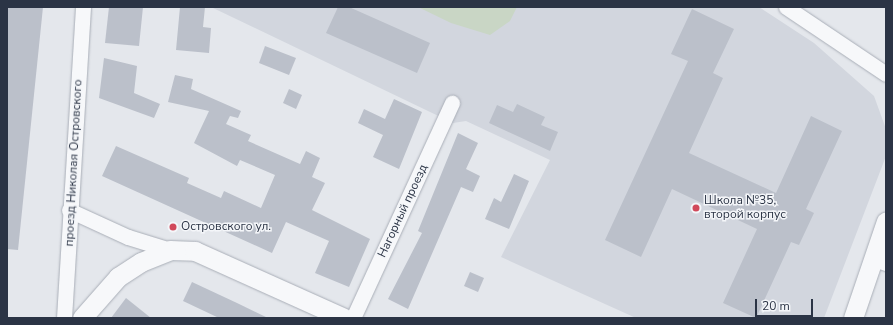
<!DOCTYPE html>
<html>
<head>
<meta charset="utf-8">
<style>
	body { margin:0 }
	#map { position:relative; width:893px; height:325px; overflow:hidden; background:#e4e7ec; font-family:"Nunito Sans",sans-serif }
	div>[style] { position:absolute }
	.built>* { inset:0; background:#d2d6de }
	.green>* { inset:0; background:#c9d6c5 }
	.building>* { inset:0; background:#bbc0ca }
	.roads { filter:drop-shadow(0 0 1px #a9aeb7) drop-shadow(0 0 1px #a9aeb7) }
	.minor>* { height:15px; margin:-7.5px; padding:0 7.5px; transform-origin:7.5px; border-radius:7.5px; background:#f7f8fa }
	.tertiary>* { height:19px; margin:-9.5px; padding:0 9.5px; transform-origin:9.5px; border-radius:9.5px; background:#f7f8fa }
	.dots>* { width:11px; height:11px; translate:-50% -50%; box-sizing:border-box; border:2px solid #f4f6f9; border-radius:50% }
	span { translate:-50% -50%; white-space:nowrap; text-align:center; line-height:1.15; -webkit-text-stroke:3px #f4f6f9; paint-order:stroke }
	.street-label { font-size:12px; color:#2b3445 }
	.poi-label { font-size:12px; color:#2b3445 }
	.left { translate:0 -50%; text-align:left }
	.frame { position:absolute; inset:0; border:8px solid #2b3445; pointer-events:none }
	.scale { position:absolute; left:755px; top:299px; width:58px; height:18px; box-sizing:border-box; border:2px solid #2b3445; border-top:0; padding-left:5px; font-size:12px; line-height:14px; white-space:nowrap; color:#2b3445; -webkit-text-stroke:3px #f4f6f9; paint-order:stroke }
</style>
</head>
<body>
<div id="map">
	<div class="built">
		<i style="clip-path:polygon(211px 7px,759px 7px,814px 43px,874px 96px,886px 129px,886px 156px,824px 318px,636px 318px,501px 257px,550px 160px,466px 121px,453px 123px)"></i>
	</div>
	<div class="green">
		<i style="clip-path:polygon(418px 7px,517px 7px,510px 21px,490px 35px,451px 23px)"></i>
	</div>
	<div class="building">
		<i style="clip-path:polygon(8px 7px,43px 7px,18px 250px,7px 249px)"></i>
		<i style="clip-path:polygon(109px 7px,143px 7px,139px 46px,105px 43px)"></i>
		<i style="clip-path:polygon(180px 7px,205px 7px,203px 27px,211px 28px,209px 53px,176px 50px)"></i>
		<i style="clip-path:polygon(338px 7px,349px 7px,430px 43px,417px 73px,326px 33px)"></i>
		<i style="clip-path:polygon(692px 9px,734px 29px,713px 73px,723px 78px,689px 153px,776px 193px,811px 116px,842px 131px,806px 209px,814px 213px,799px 245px,791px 242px,756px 318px,723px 303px,757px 229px,672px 189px,641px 257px,605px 240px,688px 61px,671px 54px)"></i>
		<i style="clip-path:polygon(265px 46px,296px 58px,289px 75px,259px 63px)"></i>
		<i style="clip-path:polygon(104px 58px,137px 66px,134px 93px,160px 104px,154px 118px,99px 98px)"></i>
		<i style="clip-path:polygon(175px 75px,193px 79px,191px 89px,241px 111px,238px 118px,230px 116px,226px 124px,251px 135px,248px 141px,300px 164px,306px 151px,320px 158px,312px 177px,325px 183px,312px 210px,370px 239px,349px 287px,315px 273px,329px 241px,286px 222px,272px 253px,102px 176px,116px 146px,189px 178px,187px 183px,221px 198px,224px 191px,261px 208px,275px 175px,240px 160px,237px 166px,194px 143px,209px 111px,168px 102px)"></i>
		<i style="clip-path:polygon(289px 89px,302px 95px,296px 109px,283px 103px)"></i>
		<i style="clip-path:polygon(394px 99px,422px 112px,399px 169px,373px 157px,383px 135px,358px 123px,364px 109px,385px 119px)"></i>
		<i style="clip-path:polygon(517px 104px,545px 117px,541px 125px,558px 132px,550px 151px,489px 123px,497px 105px,513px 112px)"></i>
		<i style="clip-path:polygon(458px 133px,478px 143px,466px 169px,480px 176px,473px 192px,461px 187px,408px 309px,388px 299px,422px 233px,418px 231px)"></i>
		<i style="clip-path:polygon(514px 174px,529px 181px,509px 229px,485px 219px,494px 198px,501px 202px)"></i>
		<i style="clip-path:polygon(470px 272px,484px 278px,478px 292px,464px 286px)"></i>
		<i style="clip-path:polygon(192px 282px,237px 303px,268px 318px,219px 318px,183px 301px)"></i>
		<i style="clip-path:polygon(126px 298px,151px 318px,111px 318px)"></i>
	</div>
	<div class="roads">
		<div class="minor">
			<i style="left:786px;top:7px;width:120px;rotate:33.8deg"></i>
			<i style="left:69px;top:210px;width:65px;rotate:24.6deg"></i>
			<i style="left:128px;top:237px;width:44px;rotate:17.2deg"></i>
			<i style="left:872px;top:258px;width:15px;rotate:20deg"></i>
			<i style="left:64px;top:318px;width:312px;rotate:-86.5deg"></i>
			<i style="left:353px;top:318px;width:237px;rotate:-65.3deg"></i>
		</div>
		<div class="tertiary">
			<i style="left:82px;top:318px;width:55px;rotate:-48.7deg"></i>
			<i style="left:118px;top:277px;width:27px;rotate:-33deg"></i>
			<i style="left:141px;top:262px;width:31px;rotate:-22deg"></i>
			<i style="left:170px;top:250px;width:25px;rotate:2deg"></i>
			<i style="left:195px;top:251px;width:163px;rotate:24.2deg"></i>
			<i style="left:853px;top:318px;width:102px;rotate:-71.2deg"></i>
		</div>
	</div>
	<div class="dots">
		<i style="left:696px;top:208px;background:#d1495b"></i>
		<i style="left:173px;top:227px;background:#d1495b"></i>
	</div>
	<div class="street-label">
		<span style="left:74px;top:163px;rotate:-87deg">проезд Николая Островского</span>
		<span style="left:403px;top:211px;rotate:-65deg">Нагорный проезд</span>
	</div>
	<div class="poi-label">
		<span class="left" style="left:704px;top:208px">Школа №35,<br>второй корпус</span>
		<span class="left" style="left:181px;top:227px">Островского ул.</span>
	</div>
	<div class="frame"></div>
	<div class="scale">20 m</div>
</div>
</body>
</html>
